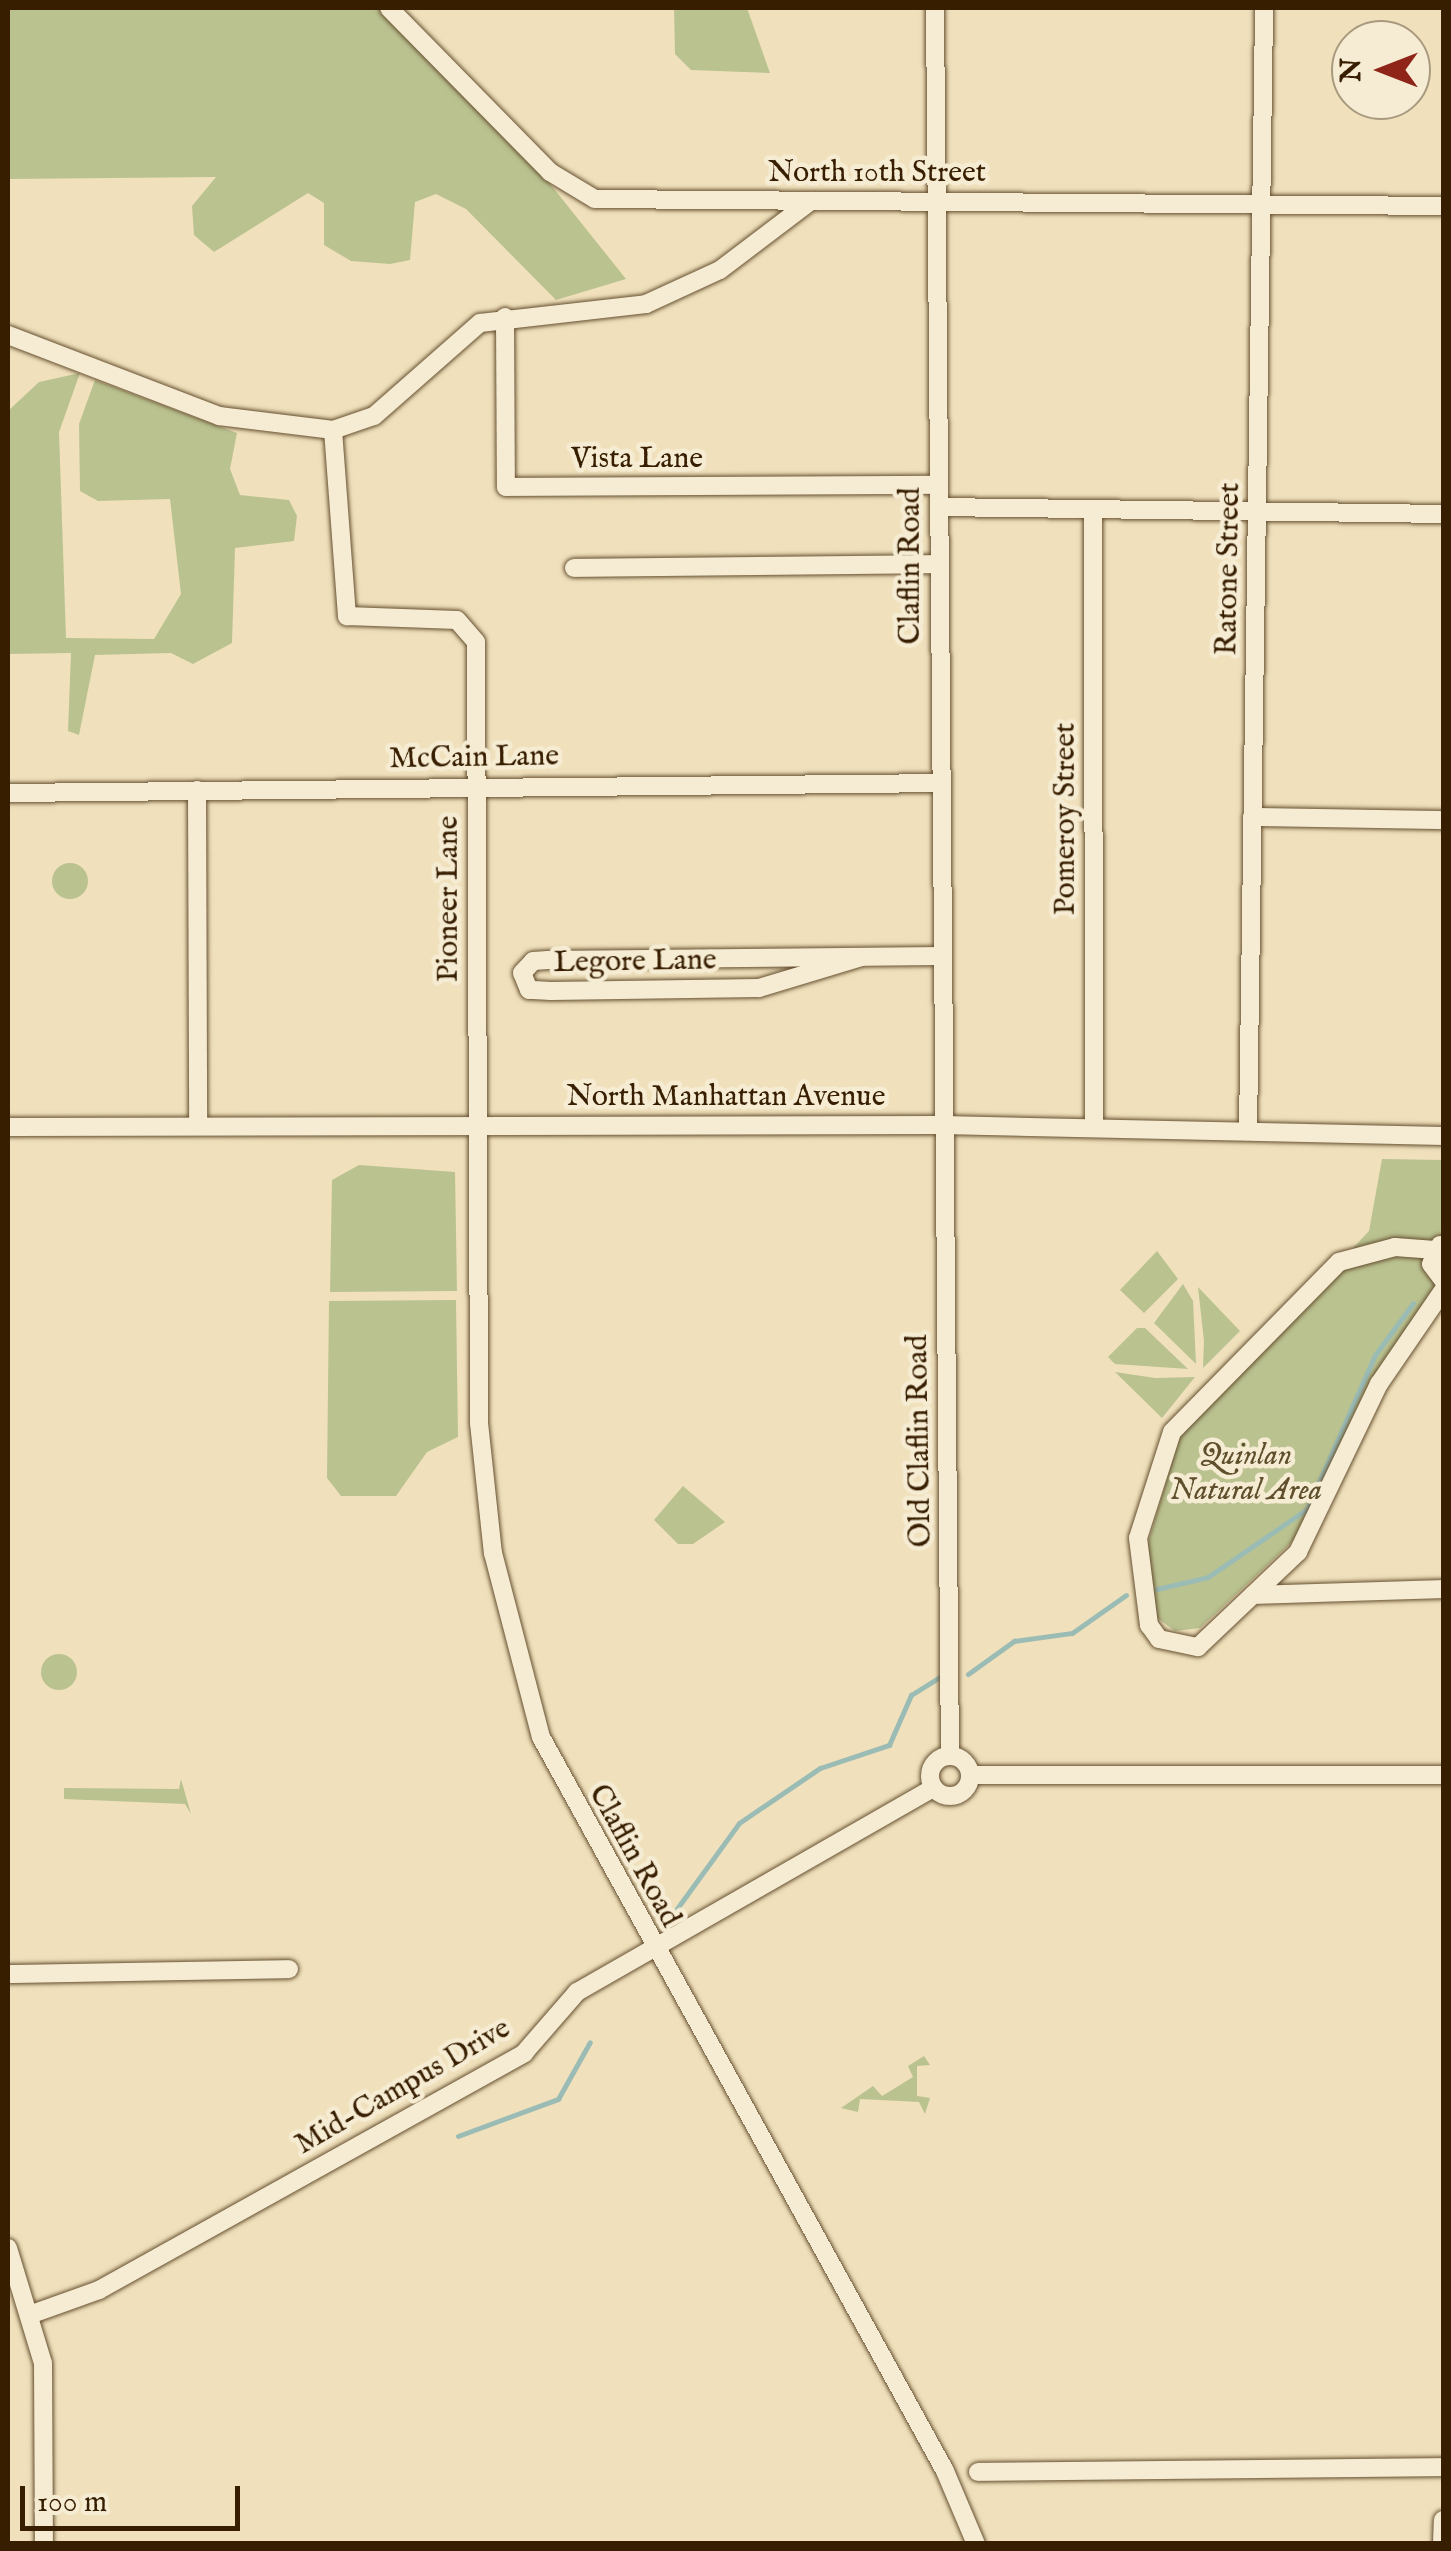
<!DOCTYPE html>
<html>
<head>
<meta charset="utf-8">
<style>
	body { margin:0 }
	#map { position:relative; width:1451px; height:2551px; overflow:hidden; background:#f0e1bc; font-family:"IM FELL English",serif }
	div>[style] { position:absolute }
	.green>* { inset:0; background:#bac290 }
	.round { border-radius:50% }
	.stream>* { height:5px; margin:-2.5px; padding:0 2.5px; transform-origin:2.5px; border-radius:2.5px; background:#9bbcb5 }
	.roads { filter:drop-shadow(0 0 2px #664f30) drop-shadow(0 0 2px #664f30) }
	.minor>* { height:18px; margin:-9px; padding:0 9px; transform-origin:9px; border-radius:9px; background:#f5ecd3 }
	.minor>.ring { margin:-9px; padding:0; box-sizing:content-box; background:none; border:18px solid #f5ecd3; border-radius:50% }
	span { translate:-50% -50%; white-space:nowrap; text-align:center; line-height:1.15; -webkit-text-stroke:9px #f5ecd3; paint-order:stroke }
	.street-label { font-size:30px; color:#381e01 }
	.park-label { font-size:30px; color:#5f4f2c; font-style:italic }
	.frame { position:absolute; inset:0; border:10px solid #381e01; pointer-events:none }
	.north { position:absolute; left:1331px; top:20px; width:100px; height:100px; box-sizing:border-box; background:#f5ecd3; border:2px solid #a99a7f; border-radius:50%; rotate:270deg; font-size:28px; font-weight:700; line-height:40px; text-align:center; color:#381e01 }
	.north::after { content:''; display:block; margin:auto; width:35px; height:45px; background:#8f2418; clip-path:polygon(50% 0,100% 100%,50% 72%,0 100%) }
	.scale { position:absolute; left:20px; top:2486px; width:220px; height:45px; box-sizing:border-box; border:5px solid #381e01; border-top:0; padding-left:12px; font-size:30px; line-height:35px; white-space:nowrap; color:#381e01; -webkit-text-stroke:8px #f5ecd3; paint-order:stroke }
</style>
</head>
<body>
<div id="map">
	<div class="green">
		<i style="clip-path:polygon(8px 8px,381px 8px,547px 180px,626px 279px,556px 300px,466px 209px,436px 194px,415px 202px,410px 260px,390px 264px,351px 261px,324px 245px,324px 203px,308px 193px,214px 252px,194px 235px,192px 206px,216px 177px,8px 179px)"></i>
		<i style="clip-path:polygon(674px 8px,747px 8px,770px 73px,691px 70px,675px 54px)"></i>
		<i style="clip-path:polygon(80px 373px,59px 432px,66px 638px,154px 639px,181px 594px,170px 499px,98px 501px,80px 491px,79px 424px,95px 380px,237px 433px,230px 469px,240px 495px,289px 500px,297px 516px,294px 541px,235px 548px,232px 643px,193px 664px,171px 653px,95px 655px,79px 735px,68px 731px,71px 653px,8px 654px,8px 411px,39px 382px)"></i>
		<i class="round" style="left:52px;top:863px;width:36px;height:36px"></i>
		<i style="clip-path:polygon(1382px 1159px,1443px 1160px,1443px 1291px,1395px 1345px,1293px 1541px,1200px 1628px,1175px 1631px,1156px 1617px,1146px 1550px,1181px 1431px,1369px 1231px)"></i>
		<i style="clip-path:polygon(359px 1165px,455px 1172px,457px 1291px,330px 1292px,332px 1180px)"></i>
		<i style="clip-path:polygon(1157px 1251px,1178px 1279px,1144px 1313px,1120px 1290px)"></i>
		<i style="clip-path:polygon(1183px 1284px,1193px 1301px,1196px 1364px,1154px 1323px)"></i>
		<i style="clip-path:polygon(1198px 1287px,1240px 1331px,1203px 1368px,1204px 1341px)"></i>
		<i style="clip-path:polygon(456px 1300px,458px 1437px,427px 1452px,396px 1496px,341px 1496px,327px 1478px,329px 1301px)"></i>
		<i style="clip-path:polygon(1137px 1328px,1145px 1328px,1188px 1369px,1115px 1364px,1108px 1357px)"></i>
		<i style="clip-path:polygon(1115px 1372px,1155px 1378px,1195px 1377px,1162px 1418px)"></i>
		<i style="clip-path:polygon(683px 1486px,725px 1522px,693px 1544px,678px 1544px,654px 1520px)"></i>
		<i class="round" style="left:41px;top:1654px;width:36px;height:36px"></i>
		<i style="clip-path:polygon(181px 1779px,191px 1814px,185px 1804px,64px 1799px,64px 1788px,179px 1789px)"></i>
		<i style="clip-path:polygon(924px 2056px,930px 2065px,917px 2066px,917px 2096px,930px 2098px,925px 2114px,919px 2102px,860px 2099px,858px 2112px,841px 2108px,873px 2086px,882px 2096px,913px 2077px,908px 2066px)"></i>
	</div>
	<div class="stream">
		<i style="left:1157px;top:1589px;width:52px;rotate:-13.2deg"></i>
		<i style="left:1208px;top:1577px;width:120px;rotate:-34.5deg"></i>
		<i style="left:1307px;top:1509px;width:168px;rotate:-66.2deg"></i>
		<i style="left:1375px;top:1355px;width:64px;rotate:-53.8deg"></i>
		<i style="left:968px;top:1674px;width:57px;rotate:-35.7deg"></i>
		<i style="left:1014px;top:1641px;width:59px;rotate:-7.9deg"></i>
		<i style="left:1072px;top:1633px;width:66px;rotate:-35.1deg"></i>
		<i style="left:673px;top:1914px;width:112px;rotate:-54deg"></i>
		<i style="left:739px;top:1823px;width:98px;rotate:-34.2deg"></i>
		<i style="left:820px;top:1768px;width:73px;rotate:-18.4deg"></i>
		<i style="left:889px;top:1745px;width:55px;rotate:-66.3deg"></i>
		<i style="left:911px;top:1695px;width:36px;rotate:-32deg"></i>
		<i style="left:458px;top:2136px;width:107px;rotate:-20.3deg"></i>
		<i style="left:558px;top:2099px;width:65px;rotate:-60.7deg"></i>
	</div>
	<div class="roads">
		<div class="minor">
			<i style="left:389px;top:8px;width:230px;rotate:45.5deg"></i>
			<i style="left:550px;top:172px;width:52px;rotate:31deg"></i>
			<i style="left:595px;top:199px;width:849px;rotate:0.47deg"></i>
			<i style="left:935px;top:8px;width:1748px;rotate:89.51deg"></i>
			<i style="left:505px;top:317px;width:170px;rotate:89.7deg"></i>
			<i style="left:506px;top:487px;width:432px;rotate:-0.3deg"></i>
			<i style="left:8px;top:335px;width:226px;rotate:21deg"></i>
			<i style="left:219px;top:416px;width:115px;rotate:7deg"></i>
			<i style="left:333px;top:430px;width:43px;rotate:-18.9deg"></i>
			<i style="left:374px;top:416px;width:141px;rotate:-41.3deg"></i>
			<i style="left:480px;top:323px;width:167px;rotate:-6.5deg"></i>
			<i style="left:646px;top:304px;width:81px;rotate:-24.7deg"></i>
			<i style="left:720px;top:270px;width:114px;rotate:-37.2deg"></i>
			<i style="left:333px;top:430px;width:187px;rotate:85.7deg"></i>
			<i style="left:347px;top:616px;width:110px;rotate:2.1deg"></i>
			<i style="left:457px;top:620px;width:29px;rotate:49deg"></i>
			<i style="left:476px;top:642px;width:781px;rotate:89.78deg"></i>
			<i style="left:479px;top:1423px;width:131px;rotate:83.9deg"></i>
			<i style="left:493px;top:1553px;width:190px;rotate:75.4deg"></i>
			<i style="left:541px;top:1737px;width:838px;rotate:61.17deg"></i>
			<i style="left:945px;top:2471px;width:79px;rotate:67deg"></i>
			<i style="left:939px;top:507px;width:505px;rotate:0.79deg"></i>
			<i style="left:1093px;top:509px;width:619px;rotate:89.91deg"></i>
			<i style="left:574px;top:568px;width:365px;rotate:-0.6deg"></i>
			<i style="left:197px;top:790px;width:336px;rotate:89.8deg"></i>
			<i style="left:8px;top:793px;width:932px;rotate:-0.61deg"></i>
			<i style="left:1252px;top:817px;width:192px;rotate:0.9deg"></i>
			<i style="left:862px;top:957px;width:108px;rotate:163.2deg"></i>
			<i style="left:759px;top:988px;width:208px;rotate:179.2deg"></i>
			<i style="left:551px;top:991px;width:22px;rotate:-177deg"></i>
			<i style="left:529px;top:990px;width:18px;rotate:-112deg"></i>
			<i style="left:522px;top:973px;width:16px;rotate:-47deg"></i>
			<i style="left:533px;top:961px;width:15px;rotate:-4deg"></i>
			<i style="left:548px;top:960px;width:393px;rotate:-0.6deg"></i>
			<i style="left:8px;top:1127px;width:934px;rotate:-0.12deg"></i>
			<i style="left:942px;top:1125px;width:502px;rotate:1.26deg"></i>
			<i style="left:1248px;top:1131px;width:1123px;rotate:-89.18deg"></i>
			<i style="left:1440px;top:1245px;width:21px;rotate:115deg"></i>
			<i style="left:1431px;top:1264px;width:21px;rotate:53deg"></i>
			<i style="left:1435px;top:1250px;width:40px;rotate:-175.7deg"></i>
			<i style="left:1395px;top:1247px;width:58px;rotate:165deg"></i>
			<i style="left:1339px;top:1262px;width:238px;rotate:134.5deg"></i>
			<i style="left:1172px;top:1432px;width:111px;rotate:107.8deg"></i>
			<i style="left:1138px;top:1538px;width:88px;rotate:82.8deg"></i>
			<i style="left:1149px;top:1625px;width:17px;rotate:54deg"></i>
			<i style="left:1159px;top:1639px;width:40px;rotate:12deg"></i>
			<i style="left:1198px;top:1647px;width:138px;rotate:-43.5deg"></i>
			<i style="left:1298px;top:1552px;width:187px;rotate:-64.3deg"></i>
			<i style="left:1379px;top:1384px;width:115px;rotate:-55.6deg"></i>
			<i style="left:1253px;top:1595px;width:191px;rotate:-1.8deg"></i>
			<i class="ring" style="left:930px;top:1756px;width:22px;height:22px"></i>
			<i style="left:970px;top:1775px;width:474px"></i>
			<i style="left:8px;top:1974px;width:281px;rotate:-1deg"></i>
			<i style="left:8px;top:2248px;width:120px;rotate:73.1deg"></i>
			<i style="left:43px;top:2363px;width:181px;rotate:89.7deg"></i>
			<i style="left:35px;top:2313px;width:68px;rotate:-19.8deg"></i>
			<i style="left:99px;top:2290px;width:487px;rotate:-29.1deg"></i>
			<i style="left:524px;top:2053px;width:81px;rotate:-49deg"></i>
			<i style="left:577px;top:1992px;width:410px;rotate:-29.8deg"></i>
			<i style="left:978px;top:2472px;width:466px;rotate:-0.6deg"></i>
			<i style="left:1442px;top:2544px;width:24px;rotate:-88deg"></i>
		</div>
	</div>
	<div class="street-label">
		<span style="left:877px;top:173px">North 10th Street</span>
		<span style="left:637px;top:459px">Vista Lane</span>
		<span style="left:911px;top:566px;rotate:-90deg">Claflin Road</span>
		<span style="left:1229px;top:569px;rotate:-89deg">Ratone Street</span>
		<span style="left:474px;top:758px;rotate:-1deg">McCain Lane</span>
		<span style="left:1066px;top:819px;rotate:-90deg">Pomeroy Street</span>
		<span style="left:449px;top:899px;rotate:-90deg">Pioneer Lane</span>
		<span style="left:635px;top:962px;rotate:-1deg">Legore Lane</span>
		<span style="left:726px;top:1097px">North Manhattan Avenue</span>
		<span style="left:920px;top:1441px;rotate:-91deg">Old Claflin Road</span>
		<span style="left:634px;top:1856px;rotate:61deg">Claflin Road</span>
		<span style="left:403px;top:2087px;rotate:-30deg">Mid-Campus Drive</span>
	</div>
	<div class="park-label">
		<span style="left:1246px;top:1473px">Quinlan<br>Natural Area</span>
	</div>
	<div class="frame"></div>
	<div class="north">N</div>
	<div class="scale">100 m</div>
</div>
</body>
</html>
